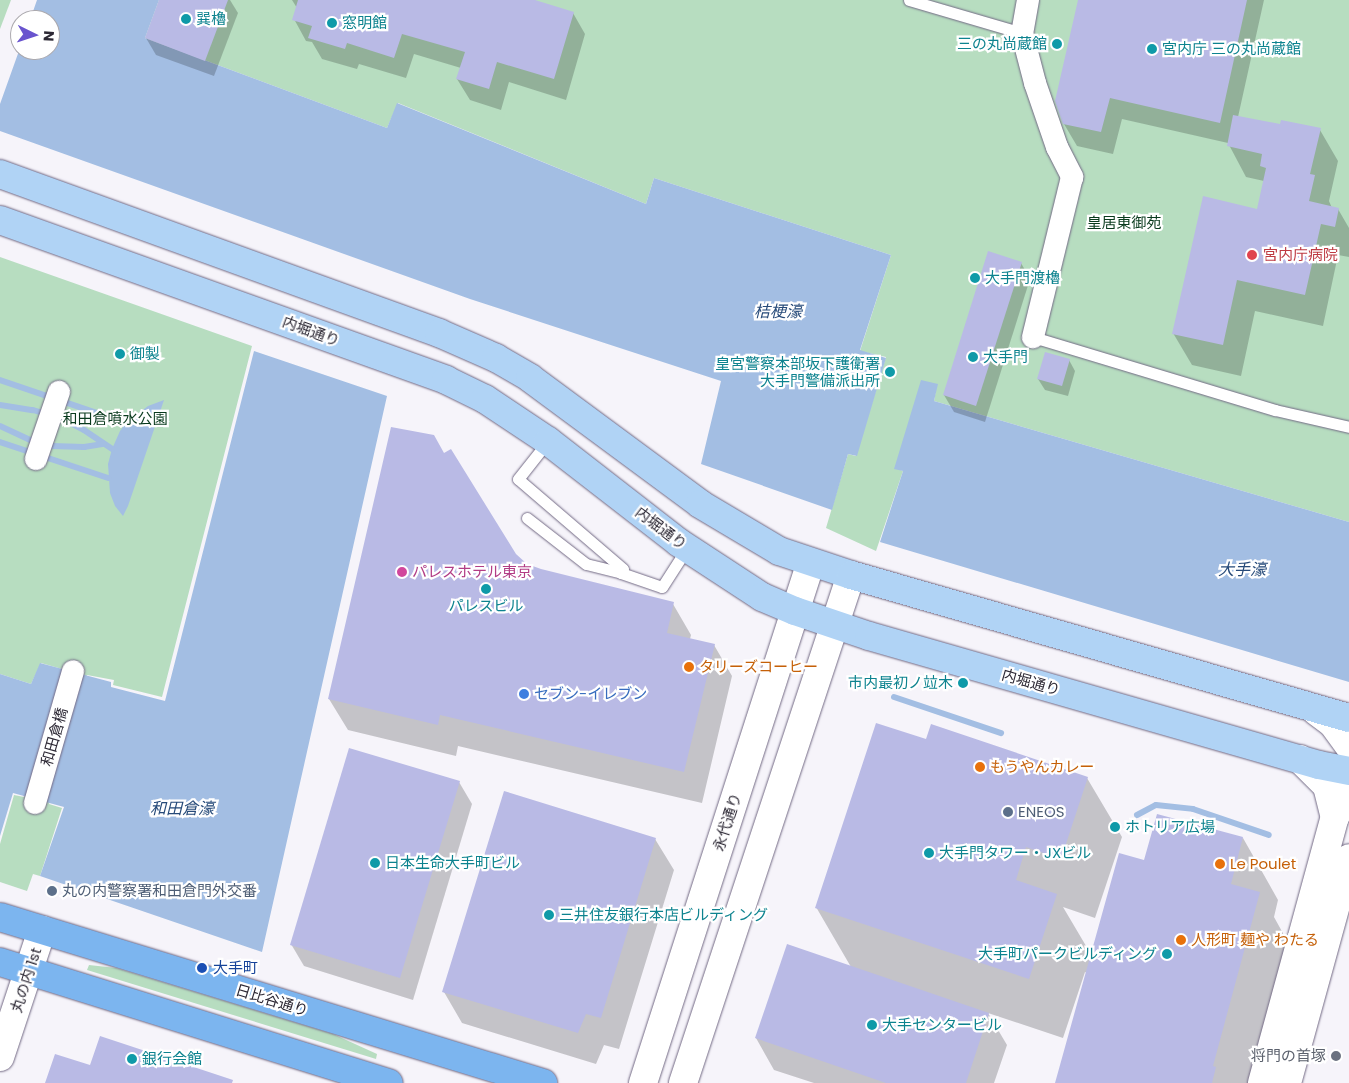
<!DOCTYPE html>
<html>
<head>
<meta charset="utf-8">
<style>
	body { margin:0 }
	#map { position:relative; width:1349px; height:1083px; overflow:hidden; background:#f6f4fa; font-family:Poppins,"Noto Sans JP",sans-serif }
	div>[style] { position:absolute }
	.green>* { inset:0; background:#b7ddc0 }
	.water>* { inset:0; background:#a3bee3 }
	.shadow>* { inset:0; background:#0003 }
	.stream>* { height:6px; margin:-3px; padding:0 3px; transform-origin:3px; border-radius:3px; background:#a3bee3 }
	.building>* { inset:0; background:#b9bae5 }
	.roads { filter:drop-shadow(0 0 1px #726984) drop-shadow(0 0 1px #726984) }
	.lane>* { height:11px; margin:-5.5px; padding:0 5.5px; transform-origin:5.5px; border-radius:5.5px; background:#fff }
	.street>* { height:22px; margin:-11px; padding:0 11px; transform-origin:11px; border-radius:11px; background:#fff }
	.secondary>* { height:28px; margin:-14px; padding:0 14px; transform-origin:14px; border-radius:14px; background:#fff }
	.primary>* { height:28px; margin:-14px; padding:0 14px; transform-origin:14px; border-radius:14px; background:#b0d3f5 }
	.highway>* { height:28px; margin:-14px; padding:0 14px; transform-origin:14px; border-radius:14px; background:#7cb5ef }
	.dots>* { width:14px; height:14px; translate:-50% -50%; box-sizing:border-box; border:2px solid #fff; border-radius:50% }
	span { translate:-50% -50%; white-space:nowrap; text-align:center; line-height:1.15; -webkit-text-stroke:4.5px #fff; paint-order:stroke }
	.culture-label { font-size:15px; color:#0d838f }
	.left { translate:0 -50%; text-align:left }
	.right { translate:-100% -50%; text-align:right }
	.park-label { font-size:15px; color:#093a1d }
	.health-label { font-size:15px; color:#be3a42 }
	.street-label { font-size:15px; color:#2c2834 }
	.hotel-label { font-size:15px; color:#b23c85 }
	.food-label { font-size:15px; color:#c56008 }
	.shop-label { font-size:15px; color:#366cbe }
	.service-label { font-size:15px; color:#4e5e75 }
	.transit-label { font-size:15px; color:#164399 }
	.worship-label { font-size:15px; color:#5b616d }
	.water-label { font-size:16px; color:#264a79; font-style:italic }
	.north { position:absolute; left:10px; top:10px; width:50px; height:50px; box-sizing:border-box; background:#fff; border:1px solid #aba9ae; border-radius:50%; rotate:94deg; font-size:14px; font-weight:700; line-height:20px; text-align:center; color:#2c2834 }
	.north::after { content:''; display:block; margin:auto; width:18px; height:22px; background:#6954ce; clip-path:polygon(50% 0,100% 100%,50% 72%,0 100%) }
</style>
</head>
<body>
<div id="map">
	<div class="green">
		<i style="clip-path:polygon(0 0,11px 0,0 29px)"></i>
		<i style="clip-path:polygon(159px 0,1349px 0,1349px 522px,934px 401px,937px 384px,895px 468px,903px 471px,876px 551px,826px 528px,848px 454px,856px 456px,886px 357px,860px 351px,891px 255px,654px 178px,646px 204px,398px 103px,387px 128px,145px 38px)"></i>
		<i style="clip-path:polygon(0 257px,252px 346px,162px 697px,113px 685px,114px 680px,87px 675px,49px 804px,62px 808px,40px 876px,33px 874px,27px 891px,0 882px,0 844px,14px 795px,24px 797px,62px 669px,41px 663px,31px 684px,0 674px)"></i>
		<i style="clip-path:polygon(89px 965px,116px 968px,333px 1034px,377px 1054px,376px 1059px,87px 970px)"></i>
	</div>
	<div class="water">
		<i style="clip-path:polygon(37px 0,159px 0,145px 38px,387px 128px,397px 103px,646px 204px,654px 178px,891px 255px,860px 350px,886px 358px,857px 456px,848px 454px,832px 510px,701px 464px,721px 381px,470px 299px,0 131px,0 104px,20px 48px,20px 50px,50px 50px,50px 20px,30px 20px)"></i>
		<i style="clip-path:polygon(254px 351px,387px 396px,262px 952px,40px 876px,64px 807px,13px 793px,0 836px,0 674px,31px 684px,40px 663px,111px 682px,111px 687px,165px 701px)"></i>
		<i style="clip-path:polygon(921px 380px,938px 384px,934px 401px,1349px 522px,1349px 682px,880px 542px,903px 471px,894px 469px)"></i>
		<i style="clip-path:polygon(164px 400px,128px 506px,123px 516px,115px 506px,110px 493px,108px 464px,112px 449px,120px 431px,126px 423px,148px 406px)"></i>
	</div>
	<div class="shadow">
		<i style="clip-path:polygon(161px 0,230px 0,238px 13px,214px 76px,156px 55px,146px 38px)"></i>
		<i style="clip-path:polygon(292px 0,530px 0,573px 13px,585px 34px,566px 100px,509px 82px,501px 110px,470px 100px,457px 79px,461px 68px,414px 54px,406px 78px,359px 64px,357px 69px,322px 59px,312px 42px,306px 41px,294px 19px,297px 8px)"></i>
		<i style="clip-path:polygon(1079px 0,1264px 0,1238px 117px,1281px 126px,1320px 130px,1338px 161px,1329px 201px,1332px 208px,1338px 209px,1349px 228px,1349px 257px,1338px 255px,1323px 326px,1255px 311px,1241px 376px,1192px 365px,1173px 333px,1258px 210px,1264px 181px,1246px 177px,1228px 143px,1122px 119px,1113px 154px,1077px 146px,1064px 124px)"></i>
		<i style="clip-path:polygon(1021px 263px,1030px 279px,985px 422px,954px 412px,944px 395px)"></i>
		<i style="clip-path:polygon(1069px 360px,1075px 371px,1068px 396px,1045px 390px,1038px 379px)"></i>
		<i style="clip-path:polygon(444px 454px,515px 555px,526px 565px,541px 571px,673px 604px,691px 635px,690px 639px,714px 645px,732px 676px,702px 803px,458px 746px,456px 756px,348px 730px,329px 699px)"></i>
		<i style="clip-path:polygon(927px 741px,1087px 778px,1122px 837px,1095px 918px,1063px 907px,1092px 956px,1145px 862px,1243px 838px,1278px 900px,1274px 917px,1295px 955px,1261px 1083px,1056px 1083px,1087px 973px,1085px 972px,1063px 1038px,988px 1013px,1007px 1045px,994px 1083px,814px 1083px,774px 1070px,756px 1038px,851px 967px,816px 907px)"></i>
		<i style="clip-path:polygon(459px 782px,472px 804px,413px 1000px,304px 966px,291px 944px)"></i>
		<i style="clip-path:polygon(655px 839px,674px 870px,619px 1049px,604px 1045px,596px 1064px,462px 1023px,444px 992px)"></i>
	</div>
	<div class="stream">
		<i style="left:0;top:380px;width:133px;rotate:18.8deg"></i>
		<i style="left:0;top:405px;width:33px;rotate:9deg"></i>
		<i style="left:33px;top:410px;width:34px;rotate:17deg"></i>
		<i style="left:65px;top:420px;width:21px;rotate:28deg"></i>
		<i style="left:84px;top:430px;width:34px;rotate:34deg"></i>
		<i style="left:0;top:426px;width:38px;rotate:25deg"></i>
		<i style="left:35px;top:442px;width:17px;rotate:13deg"></i>
		<i style="left:52px;top:446px;width:32px;rotate:2deg"></i>
		<i style="left:84px;top:447px;width:20px;rotate:-9deg"></i>
		<i style="left:0;top:442px;width:114px;rotate:18.4deg"></i>
		<i style="left:894px;top:697px;width:113px;rotate:18.6deg"></i>
		<i style="left:1137px;top:815px;width:21px;rotate:-28deg"></i>
		<i style="left:1156px;top:805px;width:37px;rotate:6deg"></i>
		<i style="left:1193px;top:809px;width:80px;rotate:18.9deg"></i>
	</div>
	<div class="building">
		<i style="clip-path:polygon(159px 0,228px 0,205px 61px,145px 38px)"></i>
		<i style="clip-path:polygon(298px 0,535px 0,574px 12px,554px 79px,497px 62px,489px 89px,456px 79px,465px 52px,402px 34px,394px 58px,347px 43px,345px 49px,308px 38px,312px 26px,292px 20px)"></i>
		<i style="clip-path:polygon(1078px 0,1247px 0,1220px 123px,1110px 98px,1101px 132px,1063px 124px,1055px 101px)"></i>
		<i style="clip-path:polygon(1233px 115px,1280px 124px,1281px 120px,1321px 128px,1310px 174px,1315px 175px,1309px 201px,1339px 208px,1335px 227px,1321px 224px,1305px 295px,1237px 280px,1223px 345px,1172px 334px,1203px 196px,1257px 209px,1266px 168px,1260px 166px,1262px 154px,1227px 146px)"></i>
		<i style="clip-path:polygon(988px 251px,1022px 262px,976px 406px,943px 395px)"></i>
		<i style="clip-path:polygon(1045px 352px,1070px 359px,1062px 386px,1037px 379px)"></i>
		<i style="clip-path:polygon(391px 427px,434px 435px,444px 453px,451px 449px,516px 554px,527px 564px,541px 569px,674px 602px,667px 633px,715px 644px,684px 772px,440px 715px,438px 725px,328px 699px)"></i>
		<i style="clip-path:polygon(876px 723px,926px 739px,931px 724px,1088px 777px,1061px 859px,1026px 847px,1016px 880px,1057px 894px,1029px 979px,815px 908px)"></i>
		<i style="clip-path:polygon(349px 748px,460px 781px,400px 978px,290px 945px)"></i>
		<i style="clip-path:polygon(504px 791px,656px 838px,601px 1018px,586px 1014px,578px 1033px,442px 992px)"></i>
		<i style="clip-path:polygon(1157px 814px,1243px 837px,1231px 884px,1260px 892px,1213px 1066px,1216px 1067px,1212px 1083px,1055px 1083px,1119px 853px,1144px 860px)"></i>
		<i style="clip-path:polygon(787px 944px,989px 1013px,966px 1083px,886px 1083px,755px 1038px)"></i>
		<i style="clip-path:polygon(100px 1036px,233px 1080px,232px 1083px,45px 1083px,55px 1054px,90px 1065px)"></i>
	</div>
	<div class="roads">
		<div class="lane">
			<i style="left:909px;top:0;width:118px;rotate:16.3deg"></i>
			<i style="left:1033px;top:337px;width:253px;rotate:16.8deg"></i>
			<i style="left:1275px;top:410px;width:76px;rotate:12.9deg"></i>
			<i style="left:527px;top:518px;width:75px;rotate:37.9deg"></i>
			<i style="left:586px;top:564px;width:36px;rotate:14deg"></i>
			<i style="left:621px;top:573px;width:4px;rotate:-63deg"></i>
			<i style="left:623px;top:569px;width:138px;rotate:-139.4deg"></i>
			<i style="left:518px;top:479px;width:48px;rotate:-51.7deg"></i>
			<i style="left:621px;top:573px;width:43px;rotate:18.9deg"></i>
			<i style="left:662px;top:587px;width:46px;rotate:-57.3deg"></i>
		</div>
		<div class="street">
			<i style="left:1028px;top:0;width:34px;rotate:100deg"></i>
			<i style="left:1022px;top:33px;width:52px;rotate:75.4deg"></i>
			<i style="left:1035px;top:83px;width:68px;rotate:71deg"></i>
			<i style="left:1057px;top:147px;width:34px;rotate:63deg"></i>
			<i style="left:1072px;top:177px;width:165px;rotate:103.7deg"></i>
			<i style="left:36px;top:459px;width:71px;rotate:-71.1deg"></i>
			<i style="left:35px;top:803px;width:137px;rotate:-73.9deg"></i>
		</div>
		<div class="secondary">
			<i style="left:1316px;top:711px;width:21px;rotate:37deg"></i>
			<i style="left:1333px;top:724px;width:27px;rotate:54deg"></i>
			<i style="left:1300px;top:759px;width:38px;rotate:45deg"></i>
			<i style="left:1327px;top:786px;width:32px;rotate:76deg"></i>
			<i style="left:0;top:1057px;width:134px;rotate:-71.7deg"></i>
			<i style="left:643px;top:1083px;width:547px;rotate:-72.13deg"></i>
			<i style="left:683px;top:1083px;width:535px;rotate:-71.7deg"></i>
			<i style="left:1262px;top:1083px;width:276px;rotate:-74.7deg"></i>
			<i style="left:1335px;top:817px;width:32px;rotate:-64deg"></i>
			<i style="left:1287px;top:1083px;width:233px;rotate:-74.6deg"></i>
		</div>
		<div class="primary">
			<i style="left:0;top:174px;width:467px;rotate:19.9deg"></i>
			<i style="left:439px;top:333px;width:62px;rotate:23.7deg"></i>
			<i style="left:496px;top:358px;width:39px;rotate:30deg"></i>
			<i style="left:530px;top:378px;width:212px;rotate:36.5deg"></i>
			<i style="left:700px;top:504px;width:92px;rotate:30.7deg"></i>
			<i style="left:779px;top:551px;width:76px;rotate:18.4deg"></i>
			<i style="left:851px;top:575px;width:518px;rotate:16.02deg"></i>
			<i style="left:0;top:220px;width:474px;rotate:19.7deg"></i>
			<i style="left:446px;top:380px;width:43px;rotate:26deg"></i>
			<i style="left:485px;top:399px;width:76px;rotate:33.7deg"></i>
			<i style="left:548px;top:441px;width:165px;rotate:37.8deg"></i>
			<i style="left:678px;top:542px;width:100px;rotate:33.2deg"></i>
			<i style="left:762px;top:597px;width:36px;rotate:23deg"></i>
			<i style="left:795px;top:611px;width:78px;rotate:18.7deg"></i>
			<i style="left:869px;top:636px;width:468px;rotate:16deg"></i>
			<i style="left:1319px;top:765px;width:31px;rotate:11deg"></i>
		</div>
		<div class="highway">
			<i style="left:0;top:917px;width:568px;rotate:17deg"></i>
			<i style="left:0;top:962px;width:407px;rotate:17.3deg"></i>
		</div>
	</div>
	<div class="dots">
		<i style="left:186px;top:19px;background:#0f9aa8"></i>
		<i style="left:332px;top:23px;background:#0f9aa8"></i>
		<i style="left:1057px;top:44px;background:#0f9aa8"></i>
		<i style="left:1152px;top:49px;background:#0f9aa8"></i>
		<i style="left:1252px;top:255px;background:#e0444e"></i>
		<i style="left:975px;top:278px;background:#0f9aa8"></i>
		<i style="left:120px;top:354px;background:#0f9aa8"></i>
		<i style="left:973px;top:357px;background:#0f9aa8"></i>
		<i style="left:890px;top:372px;background:#0f9aa8"></i>
		<i style="left:402px;top:572px;background:#d1479c"></i>
		<i style="left:486px;top:589px;background:#0f9aa8"></i>
		<i style="left:689px;top:667px;background:#e8710a"></i>
		<i style="left:963px;top:683px;background:#0f9aa8"></i>
		<i style="left:524px;top:694px;background:#3f7fe0"></i>
		<i style="left:980px;top:767px;background:#e8710a"></i>
		<i style="left:1008px;top:812px;background:#5c6f8a"></i>
		<i style="left:1115px;top:827px;background:#0f9aa8"></i>
		<i style="left:929px;top:853px;background:#0f9aa8"></i>
		<i style="left:375px;top:863px;background:#0f9aa8"></i>
		<i style="left:1220px;top:864px;background:#e8710a"></i>
		<i style="left:52px;top:891px;background:#5c6f8a"></i>
		<i style="left:549px;top:915px;background:#0f9aa8"></i>
		<i style="left:1181px;top:940px;background:#e8710a"></i>
		<i style="left:1167px;top:954px;background:#0f9aa8"></i>
		<i style="left:202px;top:968px;background:#1a4fb4"></i>
		<i style="left:872px;top:1025px;background:#0f9aa8"></i>
		<i style="left:1336px;top:1056px;background:#6b7280"></i>
		<i style="left:132px;top:1059px;background:#0f9aa8"></i>
	</div>
	<div class="culture-label">
		<span class="left" style="left:196px;top:19px">巽櫓</span>
		<span class="left" style="left:342px;top:23px">窓明館</span>
		<span class="right" style="left:1047px;top:44px">三の丸尚蔵館</span>
		<span class="left" style="left:1162px;top:49px">宮内庁 三の丸尚蔵館</span>
		<span class="left" style="left:985px;top:278px">大手門渡櫓</span>
		<span class="left" style="left:130px;top:354px">御製</span>
		<span class="left" style="left:983px;top:357px">大手門</span>
		<span class="right" style="left:880px;top:372px">皇宮警察本部坂下護衛署<br>大手門警備派出所</span>
		<span style="left:486px;top:606px">パレスビル</span>
		<span class="right" style="left:953px;top:683px">市内最初ノ竝木</span>
		<span class="left" style="left:1125px;top:827px">ホトリア広場</span>
		<span class="left" style="left:939px;top:853px">大手門タワー・JXビル</span>
		<span class="left" style="left:385px;top:863px">日本生命大手町ビル</span>
		<span class="left" style="left:559px;top:915px">三井住友銀行本店ビルディング</span>
		<span class="right" style="left:1157px;top:954px">大手町パークビルディング</span>
		<span class="left" style="left:882px;top:1025px">大手センタービル</span>
		<span class="left" style="left:142px;top:1059px">銀行会館</span>
	</div>
	<div class="park-label">
		<span style="left:1124px;top:223px">皇居東御苑</span>
		<span style="left:115px;top:419px">和田倉噴水公園</span>
	</div>
	<div class="health-label">
		<span class="left" style="left:1263px;top:255px">宮内庁病院</span>
	</div>
	<div class="street-label">
		<span style="left:311px;top:331px;rotate:20deg">内堀通り</span>
		<span style="left:661px;top:528px;rotate:37deg">内堀通り</span>
		<span style="left:1031px;top:682px;rotate:16deg">内堀通り</span>
		<span style="left:54px;top:737px;rotate:-74deg">和田倉橋</span>
		<span style="left:727px;top:822px;rotate:-72deg">永代通り</span>
		<span style="left:26px;top:980px;rotate:-72deg">丸の内 1st</span>
		<span style="left:272px;top:1000px;rotate:17deg">日比谷通り</span>
	</div>
	<div class="hotel-label">
		<span class="left" style="left:412px;top:572px">パレスホテル東京</span>
	</div>
	<div class="food-label">
		<span class="left" style="left:699px;top:667px">タリーズコーヒー</span>
		<span class="left" style="left:990px;top:767px">もうやんカレー</span>
		<span class="left" style="left:1230px;top:864px">Le Poulet</span>
		<span class="left" style="left:1191px;top:940px">人形町 麺や わたる</span>
	</div>
	<div class="shop-label">
		<span class="left" style="left:534px;top:694px">セブン-イレブン</span>
	</div>
	<div class="service-label">
		<span class="left" style="left:1018px;top:812px">ENEOS</span>
		<span class="left" style="left:62px;top:891px">丸の内警察署和田倉門外交番</span>
	</div>
	<div class="transit-label">
		<span class="left" style="left:213px;top:968px">大手町</span>
	</div>
	<div class="worship-label">
		<span class="right" style="left:1326px;top:1056px">将門の首塚</span>
	</div>
	<div class="water-label">
		<span style="left:778px;top:312px">桔梗濠</span>
		<span style="left:1242px;top:570px">大手濠</span>
		<span style="left:182px;top:809px">和田倉濠</span>
	</div>
	<div class="north">N</div>
</div>
</body>
</html>
